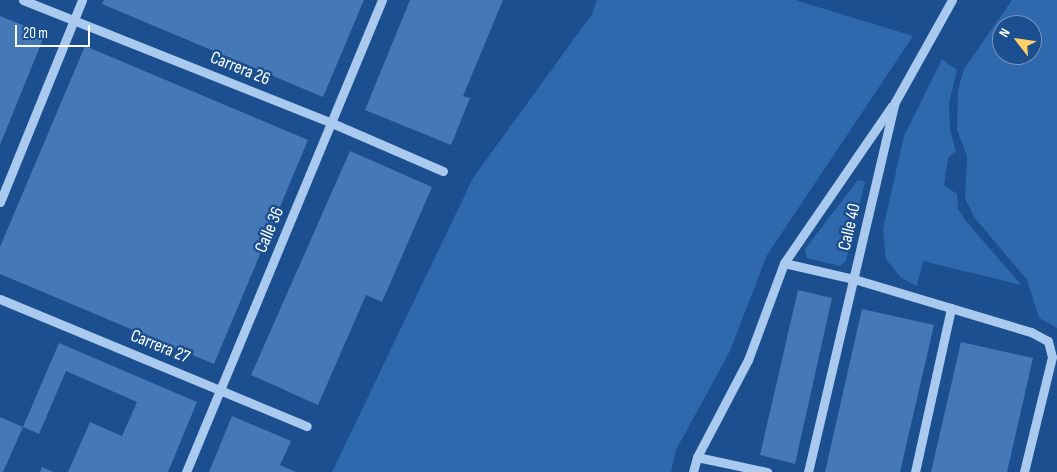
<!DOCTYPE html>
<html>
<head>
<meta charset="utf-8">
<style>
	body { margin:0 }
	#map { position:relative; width:1057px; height:472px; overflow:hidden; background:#1b4f8f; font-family:"Sofia Sans Condensed",sans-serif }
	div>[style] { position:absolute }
	.green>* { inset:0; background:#2e69ad }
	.building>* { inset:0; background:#4478b7 }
	.minor>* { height:9px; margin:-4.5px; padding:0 4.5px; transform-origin:4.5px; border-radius:4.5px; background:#a9c9ee }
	span { translate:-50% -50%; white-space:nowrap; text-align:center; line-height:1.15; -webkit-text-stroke:5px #1b4f8f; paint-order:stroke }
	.street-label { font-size:18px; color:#fff }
	.north { position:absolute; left:992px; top:15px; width:50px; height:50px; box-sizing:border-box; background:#1b4f8f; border:1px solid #7695bc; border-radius:50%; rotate:300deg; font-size:14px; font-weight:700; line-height:20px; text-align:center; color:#fff }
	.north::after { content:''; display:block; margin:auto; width:18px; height:22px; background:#ffd166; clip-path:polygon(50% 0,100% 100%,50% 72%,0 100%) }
	.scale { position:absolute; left:15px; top:25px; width:75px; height:22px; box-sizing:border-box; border:2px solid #fff; border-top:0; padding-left:6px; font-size:15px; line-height:18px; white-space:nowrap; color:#fff; -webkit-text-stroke:4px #1b4f8f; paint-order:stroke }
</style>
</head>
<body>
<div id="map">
	<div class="green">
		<i style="clip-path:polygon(597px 0,795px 0,913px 36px,767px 255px,730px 351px,676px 450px,671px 472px,332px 472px,473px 178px,592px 14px)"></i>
		<i style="clip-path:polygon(evenodd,1012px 0,1057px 0,1057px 328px,1039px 318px,1027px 280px,974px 217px,965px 198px,967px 156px,957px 130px,958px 90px,964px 69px,1012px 0,1002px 25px,1032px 25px,1032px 55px,1002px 55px,1002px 25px)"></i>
		<i style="clip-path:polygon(942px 59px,957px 70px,949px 103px,950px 130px,956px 151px,948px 158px,944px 185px,957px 194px,958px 209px,966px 221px,1021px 285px,923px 261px,917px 286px,901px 278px,886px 259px,883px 229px,904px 136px)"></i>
		<i style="clip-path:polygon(858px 180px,865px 182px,846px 261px,840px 266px,807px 258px,805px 249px)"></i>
	</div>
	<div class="building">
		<i style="clip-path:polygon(104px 0,364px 0,323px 97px,102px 4px)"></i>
		<i style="clip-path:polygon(410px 0,503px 0,463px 96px,470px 98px,451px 145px,365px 110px)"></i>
		<i style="clip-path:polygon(0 16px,45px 34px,0 145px)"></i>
		<i style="clip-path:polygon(85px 46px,308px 140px,214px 364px,0 274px,0 247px)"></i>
		<i style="clip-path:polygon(350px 151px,432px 187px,382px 302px,366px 295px,318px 405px,251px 375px)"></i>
		<i style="clip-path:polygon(798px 290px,832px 298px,795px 464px,760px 455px)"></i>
		<i style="clip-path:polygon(862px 309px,934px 325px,900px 472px,825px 472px)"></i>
		<i style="clip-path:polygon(961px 342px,1033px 358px,1007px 472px,931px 472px)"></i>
		<i style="clip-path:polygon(59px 343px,197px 402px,168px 472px,68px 472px,90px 422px,122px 436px,137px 402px,66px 371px,39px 434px,23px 427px)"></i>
		<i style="clip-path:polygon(232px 416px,291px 441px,280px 465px,296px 472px,209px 472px)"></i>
		<i style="clip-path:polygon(0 417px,23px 427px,3px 472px,0 472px)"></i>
		<i style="clip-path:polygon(42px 467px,53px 472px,40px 472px)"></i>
	</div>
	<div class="minor">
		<i style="left:23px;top:0;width:333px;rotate:21.7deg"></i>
		<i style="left:332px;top:123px;width:121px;rotate:23.4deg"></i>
		<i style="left:0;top:202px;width:218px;rotate:-67.9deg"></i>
		<i style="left:784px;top:263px;width:72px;rotate:12.9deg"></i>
		<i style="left:854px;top:279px;width:185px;rotate:16.7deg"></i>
		<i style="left:1031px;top:332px;width:19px;rotate:28deg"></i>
		<i style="left:1048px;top:341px;width:16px;rotate:76deg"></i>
		<i style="left:1052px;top:357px;width:118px;rotate:103.7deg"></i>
		<i style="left:0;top:299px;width:332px;rotate:22.5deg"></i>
		<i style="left:697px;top:457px;width:72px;rotate:12.1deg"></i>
		<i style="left:186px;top:472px;width:511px;rotate:-67.45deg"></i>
		<i style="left:693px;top:472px;width:16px;rotate:-75deg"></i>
		<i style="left:697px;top:457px;width:110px;rotate:-62.3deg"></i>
		<i style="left:748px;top:360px;width:103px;rotate:-69.6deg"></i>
		<i style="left:784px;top:263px;width:191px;rotate:-55.5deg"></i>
		<i style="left:808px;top:472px;width:380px;rotate:-76.8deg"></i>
		<i style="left:895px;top:102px;width:117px;rotate:-60.8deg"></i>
		<i style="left:915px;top:472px;width:168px;rotate:-77.6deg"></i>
	</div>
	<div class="street-label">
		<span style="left:240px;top:69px;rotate:22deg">Carrera 26</span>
		<span style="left:850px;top:227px;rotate:-77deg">Calle 40</span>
		<span style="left:270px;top:230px;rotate:-67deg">Calle 36</span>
		<span style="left:160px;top:347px;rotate:22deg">Carrera 27</span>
	</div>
	<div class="north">N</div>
	<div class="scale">20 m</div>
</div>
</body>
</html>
